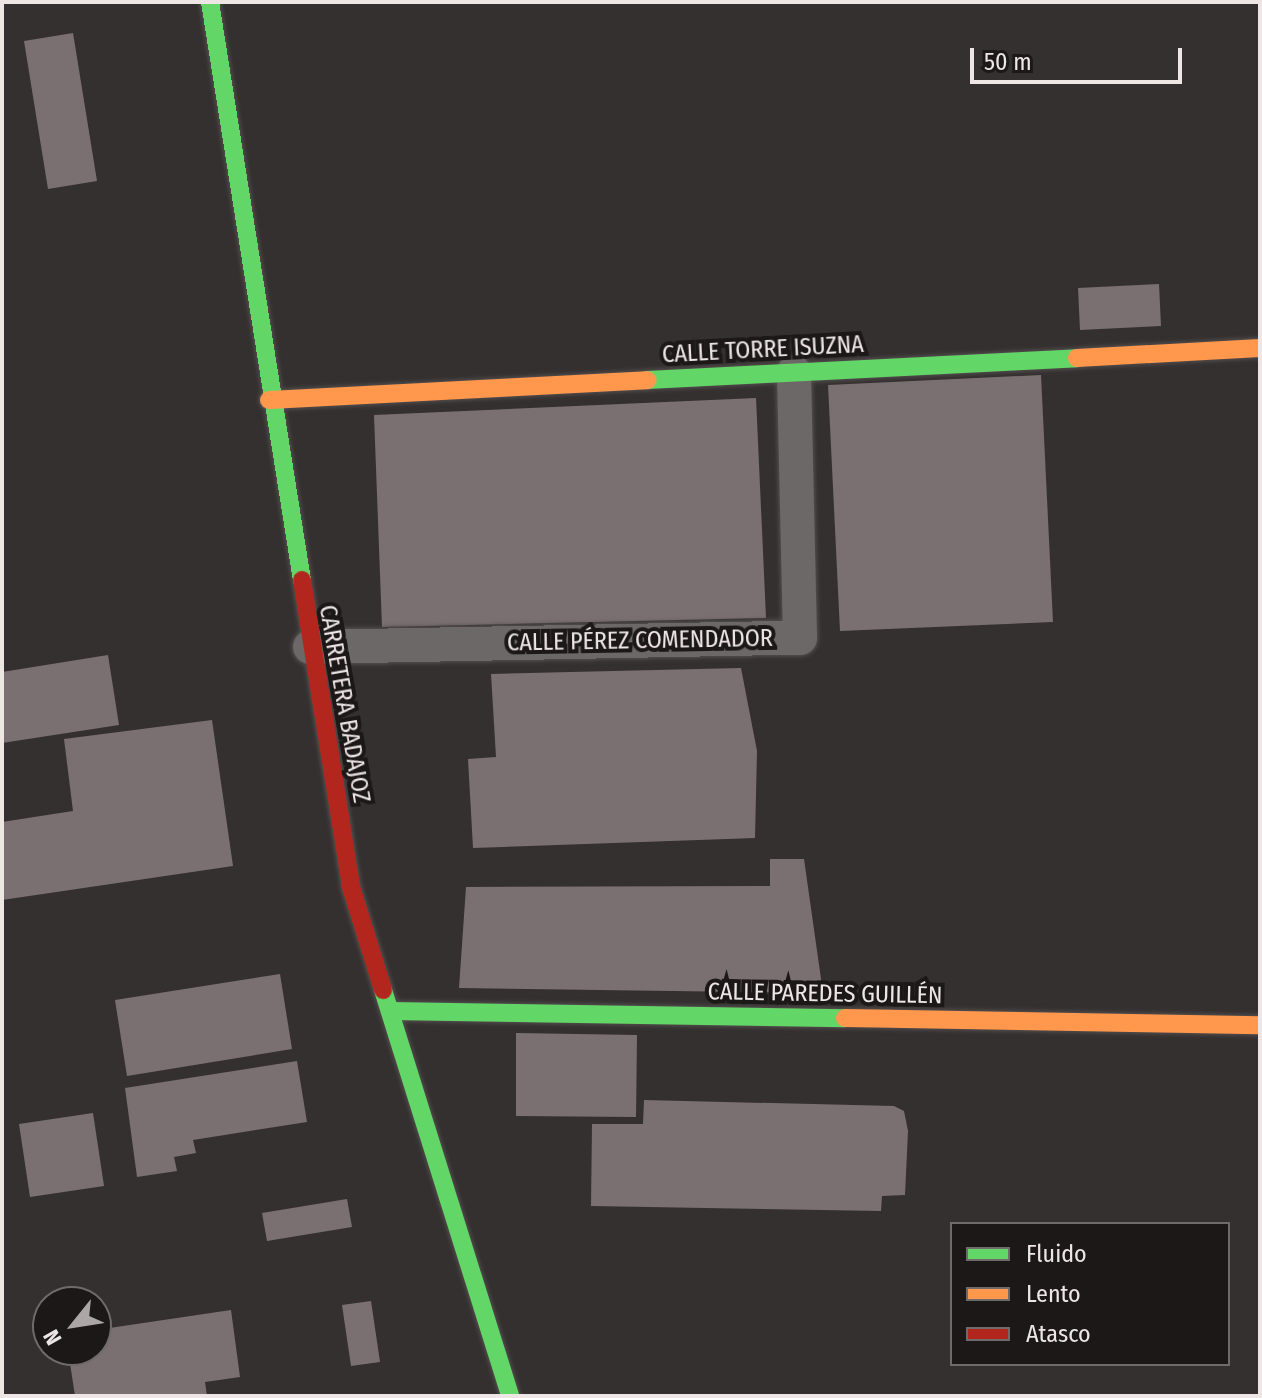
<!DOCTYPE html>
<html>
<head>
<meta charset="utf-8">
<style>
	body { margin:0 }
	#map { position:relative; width:1262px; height:1398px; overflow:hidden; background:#353030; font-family:"Fira Sans Condensed",sans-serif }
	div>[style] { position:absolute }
	.building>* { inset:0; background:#7b7071 }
	.roads { filter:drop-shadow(0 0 2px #534e4e) drop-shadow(0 0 2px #534e4e) }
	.street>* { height:34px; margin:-17px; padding:0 17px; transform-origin:17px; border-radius:17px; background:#6c6868 }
	.fast>* { height:18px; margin:-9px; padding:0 9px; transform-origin:9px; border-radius:9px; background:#63d668 }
	.slow>* { height:18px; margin:-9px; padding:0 9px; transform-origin:9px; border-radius:9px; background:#ff974d }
	.jam>* { height:18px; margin:-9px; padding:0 9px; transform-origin:9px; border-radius:9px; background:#b3261e }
	span { translate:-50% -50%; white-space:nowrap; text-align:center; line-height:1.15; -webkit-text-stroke:8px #1c1817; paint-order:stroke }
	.street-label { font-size:24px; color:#ede6e5 }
	.frame { position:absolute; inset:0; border:4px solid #ede6e5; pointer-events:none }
	.legend { position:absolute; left:950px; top:1222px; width:280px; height:144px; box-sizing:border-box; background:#1c1817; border:2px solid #706a69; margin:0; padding:10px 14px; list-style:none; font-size:24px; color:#ede6e5 }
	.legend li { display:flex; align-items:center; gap:16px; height:40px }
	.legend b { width:40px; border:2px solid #706a69 }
	.north { position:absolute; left:32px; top:1286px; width:80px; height:80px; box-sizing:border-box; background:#1c1817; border:2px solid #706a69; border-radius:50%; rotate:240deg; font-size:22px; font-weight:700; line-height:32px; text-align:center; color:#ede6e5 }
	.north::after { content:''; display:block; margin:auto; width:28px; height:36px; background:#ada6a6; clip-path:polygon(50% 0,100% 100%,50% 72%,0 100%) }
	.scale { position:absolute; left:970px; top:48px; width:212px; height:36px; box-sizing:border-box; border:4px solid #ede6e5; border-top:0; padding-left:10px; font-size:24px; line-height:28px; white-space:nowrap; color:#ede6e5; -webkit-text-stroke:6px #1c1817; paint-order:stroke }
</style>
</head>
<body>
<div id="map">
	<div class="building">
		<i style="clip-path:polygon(73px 33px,97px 181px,48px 189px,24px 41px)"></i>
		<i style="clip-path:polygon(1159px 284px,1161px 326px,1080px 330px,1078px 288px)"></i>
		<i style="clip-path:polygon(1041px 375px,1053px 622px,840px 631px,828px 385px)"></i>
		<i style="clip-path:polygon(756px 398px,766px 618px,382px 627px,374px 415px)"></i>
		<i style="clip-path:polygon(108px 655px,119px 725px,2px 743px,2px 672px)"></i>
		<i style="clip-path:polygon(741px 668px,757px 751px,755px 838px,473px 848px,468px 759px,496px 757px,491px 674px)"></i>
		<i style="clip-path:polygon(212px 720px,233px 866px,2px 900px,2px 822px,73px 811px,64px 739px)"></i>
		<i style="clip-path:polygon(770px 859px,804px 859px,823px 993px,459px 988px,466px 887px,770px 886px)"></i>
		<i style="clip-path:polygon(280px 974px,292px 1049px,127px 1076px,115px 1000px)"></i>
		<i style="clip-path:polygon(516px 1033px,637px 1035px,636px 1117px,516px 1116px)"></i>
		<i style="clip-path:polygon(297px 1061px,307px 1122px,193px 1140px,196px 1153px,174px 1157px,177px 1171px,137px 1177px,125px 1088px)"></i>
		<i style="clip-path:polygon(644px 1100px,894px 1106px,904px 1111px,908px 1131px,905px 1195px,882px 1196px,881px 1211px,591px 1206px,592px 1124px,643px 1124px)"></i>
		<i style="clip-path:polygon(93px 1113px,104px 1186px,30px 1197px,19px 1124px)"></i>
		<i style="clip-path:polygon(347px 1199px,352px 1227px,267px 1241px,262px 1213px)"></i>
		<i style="clip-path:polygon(371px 1301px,380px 1362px,351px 1366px,342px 1305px)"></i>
		<i style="clip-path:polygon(231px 1310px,240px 1377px,205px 1382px,207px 1396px,75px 1396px,68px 1350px,96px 1350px,96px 1330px)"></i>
	</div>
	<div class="roads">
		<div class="street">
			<i style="left:310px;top:647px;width:490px;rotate:-1.1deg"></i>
			<i style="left:800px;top:638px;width:266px;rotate:-91.3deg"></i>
		</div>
		<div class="fast">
			<i style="left:210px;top:2px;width:585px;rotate:80.96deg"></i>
			<i style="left:647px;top:380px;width:431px;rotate:-2.9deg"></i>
			<i style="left:383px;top:990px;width:425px;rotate:72.6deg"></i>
			<i style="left:390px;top:1011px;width:455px;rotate:0.9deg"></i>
		</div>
		<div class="slow">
			<i style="left:1077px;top:358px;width:183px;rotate:-3.1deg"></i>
			<i style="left:269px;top:400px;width:379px;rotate:-3deg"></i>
			<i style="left:845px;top:1018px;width:415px;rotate:1deg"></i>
		</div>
		<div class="jam">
			<i style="left:302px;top:580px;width:311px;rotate:80.9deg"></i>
			<i style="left:351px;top:887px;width:108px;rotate:72.7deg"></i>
		</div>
	</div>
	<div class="street-label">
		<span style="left:763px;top:350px;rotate:-3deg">CALLE TORRE ISUZNA</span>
		<span style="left:640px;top:641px;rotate:-1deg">CALLE PÉREZ COMENDADOR</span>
		<span style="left:344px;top:704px;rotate:80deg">CARRETERA BADAJOZ</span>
		<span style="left:825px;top:994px;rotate:1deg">CALLE PAREDES GUILLÉN</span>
	</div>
	<div class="frame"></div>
	<ul class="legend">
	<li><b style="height:10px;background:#63d668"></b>Fluido</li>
	<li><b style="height:10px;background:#ff974d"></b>Lento</li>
	<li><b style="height:10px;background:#b3261e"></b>Atasco</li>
	</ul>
	<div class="north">N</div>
	<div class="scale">50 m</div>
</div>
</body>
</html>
